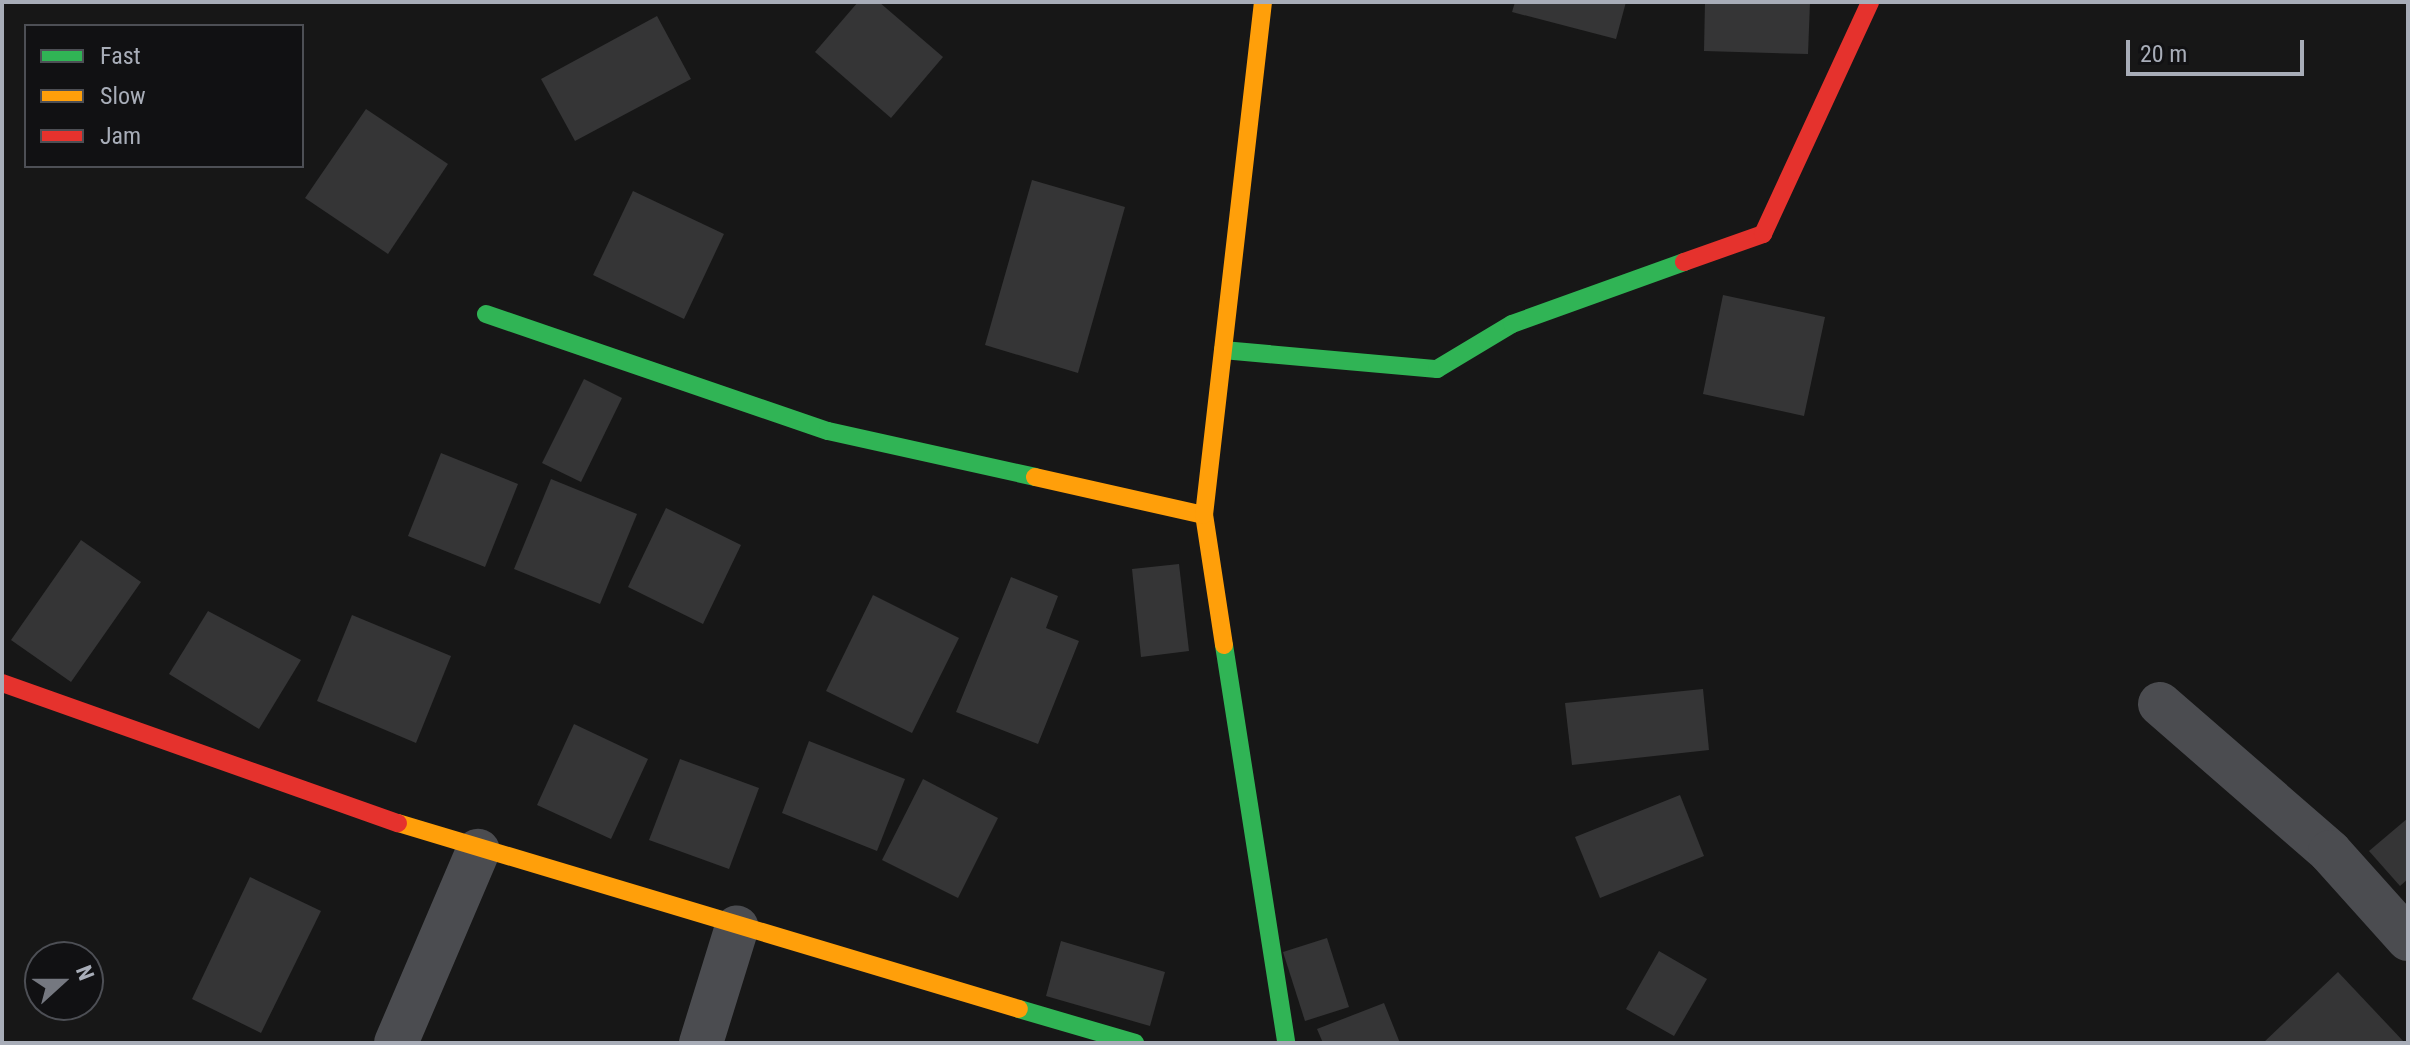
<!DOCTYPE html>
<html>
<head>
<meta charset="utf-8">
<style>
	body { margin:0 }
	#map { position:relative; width:2410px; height:1045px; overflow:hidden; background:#171717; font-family:"Roboto Condensed",sans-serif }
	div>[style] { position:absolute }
	.building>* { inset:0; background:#353536 }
	.street>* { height:44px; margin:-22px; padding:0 22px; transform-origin:22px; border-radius:22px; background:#4b4c50 }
	.fast>* { height:18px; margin:-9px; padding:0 9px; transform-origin:9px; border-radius:9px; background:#30b455 }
	.slow>* { height:18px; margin:-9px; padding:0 9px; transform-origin:9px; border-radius:9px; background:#ff9f0a }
	.jam>* { height:18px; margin:-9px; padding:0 9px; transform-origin:9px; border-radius:9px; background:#e5322d }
	span { translate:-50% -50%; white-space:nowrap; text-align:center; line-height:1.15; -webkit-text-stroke:8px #111113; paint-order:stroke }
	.frame { position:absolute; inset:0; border:4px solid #a8adb8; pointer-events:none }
	.legend { position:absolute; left:24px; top:24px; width:280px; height:144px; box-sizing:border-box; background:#111113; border:2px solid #4d4f55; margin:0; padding:10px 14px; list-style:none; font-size:24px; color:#a8adb8 }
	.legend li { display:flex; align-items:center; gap:16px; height:40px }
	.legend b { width:40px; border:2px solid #4d4f55 }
	.north { position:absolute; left:24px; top:941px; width:80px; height:80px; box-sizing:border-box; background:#111113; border:2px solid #4d4f55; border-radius:50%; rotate:69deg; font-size:22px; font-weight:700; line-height:32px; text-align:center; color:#a8adb8 }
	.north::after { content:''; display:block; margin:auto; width:28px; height:36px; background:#757880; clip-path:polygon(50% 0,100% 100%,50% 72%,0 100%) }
	.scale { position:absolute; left:2126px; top:40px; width:178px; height:36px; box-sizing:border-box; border:4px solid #a8adb8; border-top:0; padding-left:10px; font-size:24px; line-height:28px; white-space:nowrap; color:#a8adb8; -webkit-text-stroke:6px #111113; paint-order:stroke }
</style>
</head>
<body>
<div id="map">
	<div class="building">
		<i style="clip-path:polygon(858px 2px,879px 2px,943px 57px,891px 118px,815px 52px)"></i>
		<i style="clip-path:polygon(1515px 2px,1626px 2px,1616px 39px,1512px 12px)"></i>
		<i style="clip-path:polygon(1705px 2px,1810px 2px,1808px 54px,1704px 51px)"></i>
		<i style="clip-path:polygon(657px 16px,691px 79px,575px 141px,541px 79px)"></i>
		<i style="clip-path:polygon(366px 109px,448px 164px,388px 254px,305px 198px)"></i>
		<i style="clip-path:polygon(1032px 180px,1125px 207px,1078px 373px,985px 345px)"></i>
		<i style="clip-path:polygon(633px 191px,724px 234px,684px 319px,593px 275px)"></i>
		<i style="clip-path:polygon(1723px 295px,1825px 317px,1804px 416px,1703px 394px)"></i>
		<i style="clip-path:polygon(584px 379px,622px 398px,581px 482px,542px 463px)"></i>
		<i style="clip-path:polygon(441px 453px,518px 484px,485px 567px,408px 536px)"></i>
		<i style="clip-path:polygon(551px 479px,637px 514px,600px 604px,514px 569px)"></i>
		<i style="clip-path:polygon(666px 508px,741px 545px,703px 624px,628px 587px)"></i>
		<i style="clip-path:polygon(81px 540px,141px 582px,71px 682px,11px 640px)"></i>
		<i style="clip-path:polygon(1179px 564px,1189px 651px,1141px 657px,1132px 569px)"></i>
		<i style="clip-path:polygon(1011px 577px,1058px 596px,1046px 628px,1079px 641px,1038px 744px,956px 712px)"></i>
		<i style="clip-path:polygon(873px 595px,959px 638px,912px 733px,826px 691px)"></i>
		<i style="clip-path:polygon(208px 611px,301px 660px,259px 729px,169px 674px)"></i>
		<i style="clip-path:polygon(352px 615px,451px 656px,416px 743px,317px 701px)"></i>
		<i style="clip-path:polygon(1703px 689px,1709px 750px,1572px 765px,1565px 703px)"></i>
		<i style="clip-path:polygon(574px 724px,648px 759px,611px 839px,537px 805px)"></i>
		<i style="clip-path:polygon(809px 741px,905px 779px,877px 851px,782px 813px)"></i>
		<i style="clip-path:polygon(680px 759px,759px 788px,729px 869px,649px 840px)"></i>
		<i style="clip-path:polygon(923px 779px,998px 818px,958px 898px,882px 860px)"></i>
		<i style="clip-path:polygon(1680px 795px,1704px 856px,1600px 898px,1575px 837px)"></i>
		<i style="clip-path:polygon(2408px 818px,2408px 879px,2400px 886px,2369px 851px)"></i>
		<i style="clip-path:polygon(250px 877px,321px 911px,261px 1033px,192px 999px)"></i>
		<i style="clip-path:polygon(1327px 938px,1349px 1007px,1305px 1021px,1283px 952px)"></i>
		<i style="clip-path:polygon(1061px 941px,1165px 972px,1150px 1026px,1046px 996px)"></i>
		<i style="clip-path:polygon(1659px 951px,1707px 979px,1674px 1036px,1626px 1009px)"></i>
		<i style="clip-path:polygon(2338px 972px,2405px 1043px,2263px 1043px)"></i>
		<i style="clip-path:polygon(1384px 1003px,1400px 1043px,1323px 1043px,1317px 1029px)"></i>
	</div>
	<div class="street">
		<i style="left:2160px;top:704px;width:225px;rotate:41deg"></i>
		<i style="left:2330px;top:852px;width:117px;rotate:48.1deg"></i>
		<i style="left:396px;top:1043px;width:209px;rotate:-66.9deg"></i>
		<i style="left:701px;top:1043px;width:121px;rotate:-72.8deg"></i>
	</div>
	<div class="fast">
		<i style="left:486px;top:314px;width:361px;rotate:18.9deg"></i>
		<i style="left:828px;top:431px;width:212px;rotate:12.5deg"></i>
		<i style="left:1223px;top:350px;width:215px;rotate:5.1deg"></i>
		<i style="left:1437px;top:369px;width:87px;rotate:-31deg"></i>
		<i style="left:1512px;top:324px;width:183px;rotate:-19.8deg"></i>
		<i style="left:1224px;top:645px;width:403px;rotate:81.1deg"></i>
		<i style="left:1019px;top:1009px;width:121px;rotate:16.3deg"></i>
	</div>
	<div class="slow">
		<i style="left:1035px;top:477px;width:173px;rotate:12.7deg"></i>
		<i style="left:1224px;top:645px;width:132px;rotate:-98.7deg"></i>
		<i style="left:1204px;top:515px;width:516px;rotate:-83.44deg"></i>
		<i style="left:398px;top:823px;width:648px;rotate:16.67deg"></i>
	</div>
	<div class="jam">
		<i style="left:1684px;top:262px;width:84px;rotate:-19.5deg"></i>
		<i style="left:1763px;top:234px;width:255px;rotate:-65.2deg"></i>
		<i style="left:2px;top:683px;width:420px;rotate:19.5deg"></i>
	</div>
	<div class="frame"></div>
	<ul class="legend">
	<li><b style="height:10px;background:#30b455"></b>Fast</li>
	<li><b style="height:10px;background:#ff9f0a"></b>Slow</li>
	<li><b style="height:10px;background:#e5322d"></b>Jam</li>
	</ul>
	<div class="north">N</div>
	<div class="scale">20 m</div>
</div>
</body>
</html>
